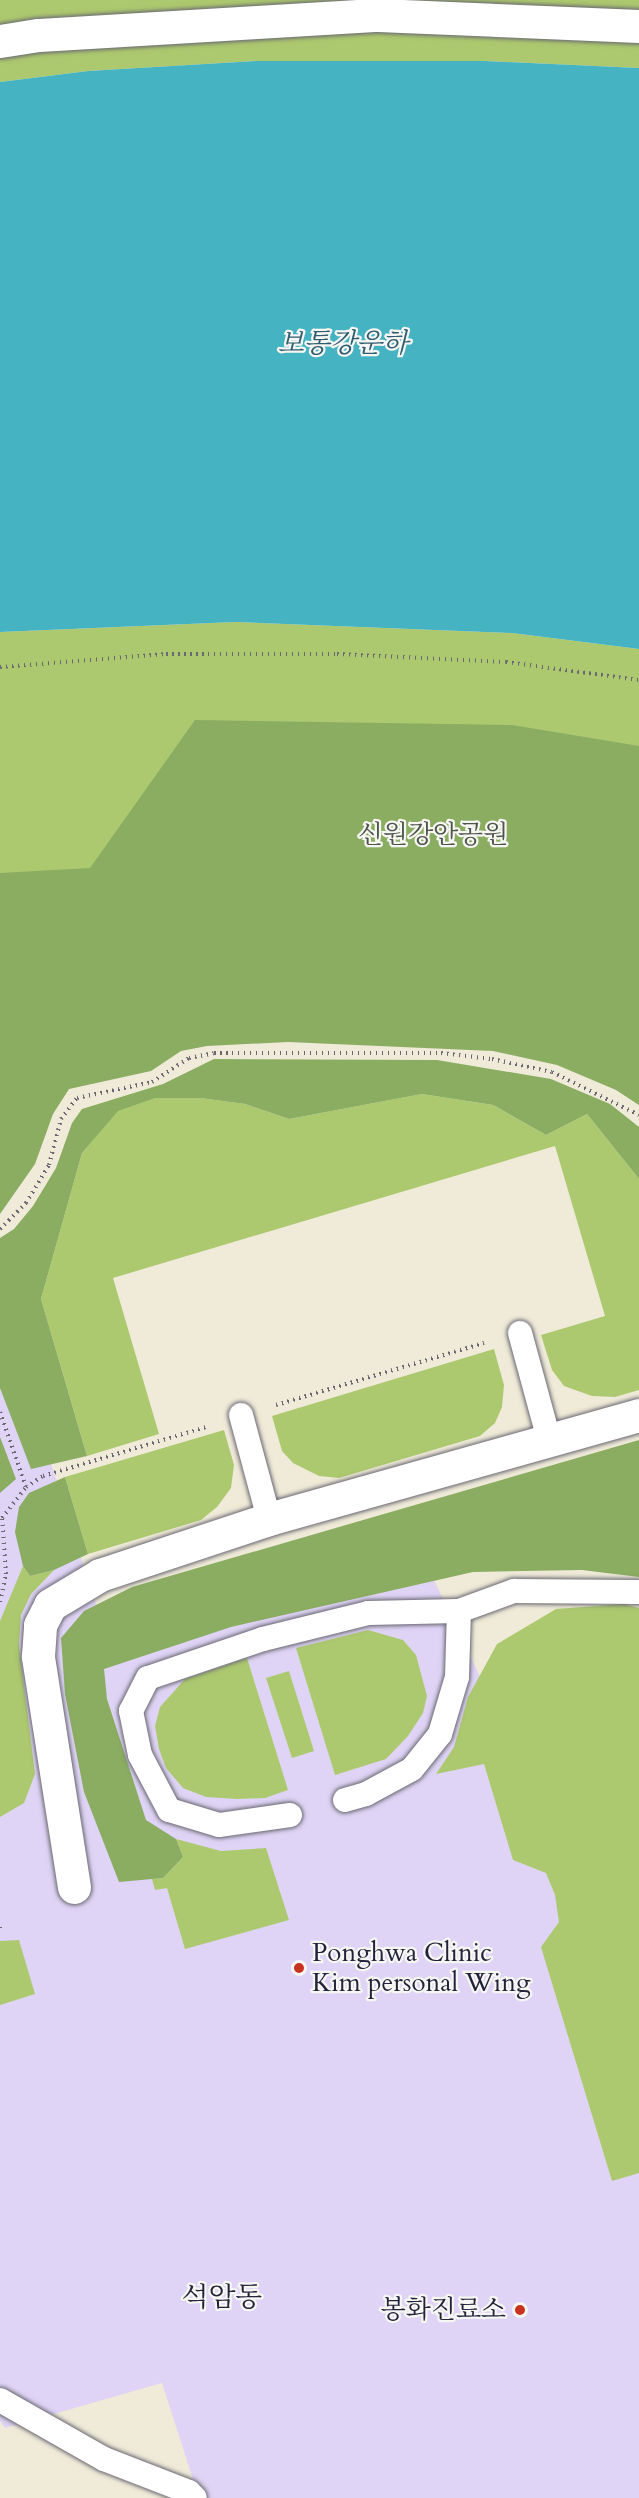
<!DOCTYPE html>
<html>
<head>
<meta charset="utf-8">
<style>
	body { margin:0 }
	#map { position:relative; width:639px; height:2498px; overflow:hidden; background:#f0ebd9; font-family:Cardo,"Noto Serif KR",serif }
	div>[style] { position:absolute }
	.built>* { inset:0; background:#dfd4f5 }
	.green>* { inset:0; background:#adc96f }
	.forest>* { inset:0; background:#8aad62 }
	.water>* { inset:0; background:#45b3c2 }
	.path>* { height:4px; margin-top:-2px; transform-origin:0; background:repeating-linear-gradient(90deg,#6a6872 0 1.5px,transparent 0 6px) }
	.roads { filter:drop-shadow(0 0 2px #6a6872) drop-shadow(0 0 2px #6a6872) }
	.service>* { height:24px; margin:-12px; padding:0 12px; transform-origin:12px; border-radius:12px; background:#fff }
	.pedestrian>* { height:33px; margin:-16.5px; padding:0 16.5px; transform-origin:16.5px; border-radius:16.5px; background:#fff }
	.minor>* { height:33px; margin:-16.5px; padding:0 16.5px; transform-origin:16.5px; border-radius:16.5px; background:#fff }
	.dots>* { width:16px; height:16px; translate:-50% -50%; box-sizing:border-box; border:3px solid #f6f6f2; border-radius:50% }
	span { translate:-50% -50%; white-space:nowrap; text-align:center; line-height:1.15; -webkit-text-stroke:4.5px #f6f6f2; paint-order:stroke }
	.park-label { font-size:26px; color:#4c544b }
	.poi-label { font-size:26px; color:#22223b }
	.left { translate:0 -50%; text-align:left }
	.right { translate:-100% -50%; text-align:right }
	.water-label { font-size:27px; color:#305c71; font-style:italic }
	.quarter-label { font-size:28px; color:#22223b }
</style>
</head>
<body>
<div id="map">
	<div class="built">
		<i style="clip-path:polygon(0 1317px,47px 1451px,110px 1648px,425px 1561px,558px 1841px,639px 2095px,639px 2498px,199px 2498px,162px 2383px,5px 2428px,0 2421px)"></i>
	</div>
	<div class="green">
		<i style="clip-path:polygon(0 0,639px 0,639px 68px,485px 61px,256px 61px,88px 71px,0 82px)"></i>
		<i style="clip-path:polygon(235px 622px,512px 633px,639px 649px,639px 1105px,575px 1062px,263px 1017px,0 1006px,0 632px)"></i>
		<i style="clip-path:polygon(422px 1094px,493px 1105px,546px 1135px,587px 1114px,639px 1179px,639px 1390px,615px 1397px,592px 1396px,564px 1386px,552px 1370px,541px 1335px,605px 1316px,555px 1146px,113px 1278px,159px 1434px,87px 1456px,41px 1299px,82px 1153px,117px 1111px,156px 1098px,200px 1098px,245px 1104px,289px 1119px)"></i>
		<i style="clip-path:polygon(494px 1349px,504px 1385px,502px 1407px,495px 1423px,480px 1436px,339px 1478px,319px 1476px,293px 1463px,282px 1451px,272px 1416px)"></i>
		<i style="clip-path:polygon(224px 1430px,234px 1465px,231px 1488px,217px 1507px,201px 1520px,88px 1554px,65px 1477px)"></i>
		<i style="clip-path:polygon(23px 1566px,30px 1576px,54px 1570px,31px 1594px,21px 1615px,19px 1645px,35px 1774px,24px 1803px,0 1817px,0 1621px)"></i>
		<i style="clip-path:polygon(624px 1604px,639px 1608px,639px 2173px,612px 2181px,541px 1947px,559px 1922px,555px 1895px,546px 1873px,513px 1860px,484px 1764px,436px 1774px,454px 1747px,468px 1697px,497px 1644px,556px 1609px)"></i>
		<i style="clip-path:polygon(368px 1630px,403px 1640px,416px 1655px,427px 1696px,423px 1713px,408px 1736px,386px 1759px,335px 1775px,296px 1648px)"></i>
		<i style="clip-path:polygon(247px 1658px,288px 1790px,265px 1798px,237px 1799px,206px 1797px,183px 1788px,166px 1768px,159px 1749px,155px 1726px,160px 1707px,185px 1679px)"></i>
		<i style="clip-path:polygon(289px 1671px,314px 1751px,292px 1758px,266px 1678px)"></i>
		<i style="clip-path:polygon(176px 1839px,221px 1851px,266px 1848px,289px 1920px,185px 1949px,167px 1888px,155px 1890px,152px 1879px,163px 1878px,183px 1857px)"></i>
		<i style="clip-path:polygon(19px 1940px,35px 1994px,0 2005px,0 1941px)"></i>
	</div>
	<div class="forest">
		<i style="clip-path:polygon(195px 720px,512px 725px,639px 746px,639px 1105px,616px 1090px,557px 1065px,493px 1051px,288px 1042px,207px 1046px,181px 1051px,151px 1071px,69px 1089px,53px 1114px,35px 1164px,0 1214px,0 873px,90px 868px)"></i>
		<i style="clip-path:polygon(214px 1059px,437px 1060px,551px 1079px,610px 1104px,639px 1127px,639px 1179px,587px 1114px,546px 1135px,493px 1105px,422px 1094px,289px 1119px,245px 1104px,200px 1098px,156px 1098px,118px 1111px,82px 1153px,41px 1299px,87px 1456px,31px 1469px,0 1388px,0 1238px,14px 1229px,33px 1206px,56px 1168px,72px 1123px,82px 1109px,163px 1084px)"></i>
		<i style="clip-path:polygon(0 1437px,16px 1479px,0 1493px)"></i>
		<i style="clip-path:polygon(639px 1440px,639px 1577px,582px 1570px,473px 1572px,231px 1627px,104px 1669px,107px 1699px,146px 1820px,176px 1839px,183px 1857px,163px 1878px,119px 1882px,84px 1792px,65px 1694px,61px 1638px,84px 1611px,132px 1587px)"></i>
		<i style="clip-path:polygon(65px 1477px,88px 1554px,54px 1570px,30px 1576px,23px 1566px,15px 1532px,19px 1507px,29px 1493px)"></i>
	</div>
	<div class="water">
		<i style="clip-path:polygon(256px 61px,485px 61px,639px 68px,639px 649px,512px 633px,235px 622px,0 632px,0 82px,88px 71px)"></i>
	</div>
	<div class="path">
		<i style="left:0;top:667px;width:167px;rotate:-4.5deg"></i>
		<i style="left:166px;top:654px;width:171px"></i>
		<i style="left:337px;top:654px;width:169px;rotate:2.7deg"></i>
		<i style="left:506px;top:662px;width:134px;rotate:7.7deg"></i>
		<i style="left:0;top:1229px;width:37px;rotate:-45deg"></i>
		<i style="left:26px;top:1203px;width:44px;rotate:-58.8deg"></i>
		<i style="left:49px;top:1165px;width:48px;rotate:-75.4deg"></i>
		<i style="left:61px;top:1119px;width:26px;rotate:-53deg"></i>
		<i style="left:77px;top:1098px;width:77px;rotate:-12deg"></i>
		<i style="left:152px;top:1082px;width:44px;rotate:-33deg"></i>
		<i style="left:189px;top:1058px;width:25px;rotate:-11deg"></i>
		<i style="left:214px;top:1053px;width:227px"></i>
		<i style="left:441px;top:1053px;width:51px;rotate:6.7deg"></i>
		<i style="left:492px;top:1059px;width:61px;rotate:12.2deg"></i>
		<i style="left:552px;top:1072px;width:97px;rotate:26.3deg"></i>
		<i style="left:276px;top:1405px;width:217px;rotate:-16.6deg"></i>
		<i style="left:0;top:1412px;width:79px;rotate:70.9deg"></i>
		<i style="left:0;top:1602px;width:29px;rotate:-78deg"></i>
		<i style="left:6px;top:1574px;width:56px;rotate:-94.1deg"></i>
		<i style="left:2px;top:1518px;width:39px;rotate:-52deg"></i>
		<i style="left:26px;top:1487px;width:20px;rotate:-33deg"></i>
		<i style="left:43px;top:1476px;width:170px;rotate:-16.7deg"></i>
		<i style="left:0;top:1927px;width:1px;rotate:90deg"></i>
	</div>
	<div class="roads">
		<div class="service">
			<i style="left:520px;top:1333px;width:111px;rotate:74.8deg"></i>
			<i style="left:241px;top:1415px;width:108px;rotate:74.9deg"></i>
			<i style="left:345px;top:1800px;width:22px;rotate:-16deg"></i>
			<i style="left:366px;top:1794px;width:52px;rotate:-28.5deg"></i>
			<i style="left:412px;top:1769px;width:45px;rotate:-51.3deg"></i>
			<i style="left:440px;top:1734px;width:59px;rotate:-73.4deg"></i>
			<i style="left:457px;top:1677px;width:66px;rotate:-88.3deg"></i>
			<i style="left:290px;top:1815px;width:72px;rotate:172deg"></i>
			<i style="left:219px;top:1825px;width:52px;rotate:-163.3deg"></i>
			<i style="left:169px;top:1810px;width:62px;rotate:-117.8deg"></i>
			<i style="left:140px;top:1755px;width:45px;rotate:-101.6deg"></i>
			<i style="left:131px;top:1711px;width:37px;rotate:-63deg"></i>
			<i style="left:148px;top:1678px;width:121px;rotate:-18.7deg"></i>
			<i style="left:263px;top:1639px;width:108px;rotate:-13.9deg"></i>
			<i style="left:368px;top:1613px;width:91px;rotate:-1.3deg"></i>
			<i style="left:459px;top:1611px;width:59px;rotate:-20deg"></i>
			<i style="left:514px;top:1591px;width:125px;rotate:0.5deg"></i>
			<i style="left:0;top:2400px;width:120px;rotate:29.6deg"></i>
			<i style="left:104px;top:2459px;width:91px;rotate:21.2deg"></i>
			<i style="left:189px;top:2492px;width:8px;rotate:45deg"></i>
		</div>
		<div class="pedestrian">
			<i style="left:0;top:41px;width:39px;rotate:-9deg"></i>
			<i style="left:39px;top:35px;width:340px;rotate:-3.4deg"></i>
			<i style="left:378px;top:15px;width:261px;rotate:2.4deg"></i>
		</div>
		<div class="minor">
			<i style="left:74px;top:1887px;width:234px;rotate:-98.9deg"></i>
			<i style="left:38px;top:1656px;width:31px;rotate:-86deg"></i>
			<i style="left:40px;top:1625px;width:22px;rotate:-63deg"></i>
			<i style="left:50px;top:1605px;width:58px;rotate:-31deg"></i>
			<i style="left:100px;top:1575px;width:178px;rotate:-18.3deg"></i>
			<i style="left:269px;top:1519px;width:384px;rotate:-15.7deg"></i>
		</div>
	</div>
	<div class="dots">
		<i style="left:299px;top:1968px;background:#c8321e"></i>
		<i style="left:520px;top:2310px;background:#c8321e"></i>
	</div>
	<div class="park-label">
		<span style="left:433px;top:835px">신원강안공원</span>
	</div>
	<div class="poi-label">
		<span class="left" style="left:312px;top:1968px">Ponghwa Clinic<br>Kim personal Wing</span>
		<span class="right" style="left:506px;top:2310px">봉화진료소</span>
	</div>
	<div class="water-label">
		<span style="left:343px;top:344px">보통강운하</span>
	</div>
	<div class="quarter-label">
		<span style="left:222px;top:2297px">석암동</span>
	</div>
</div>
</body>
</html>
